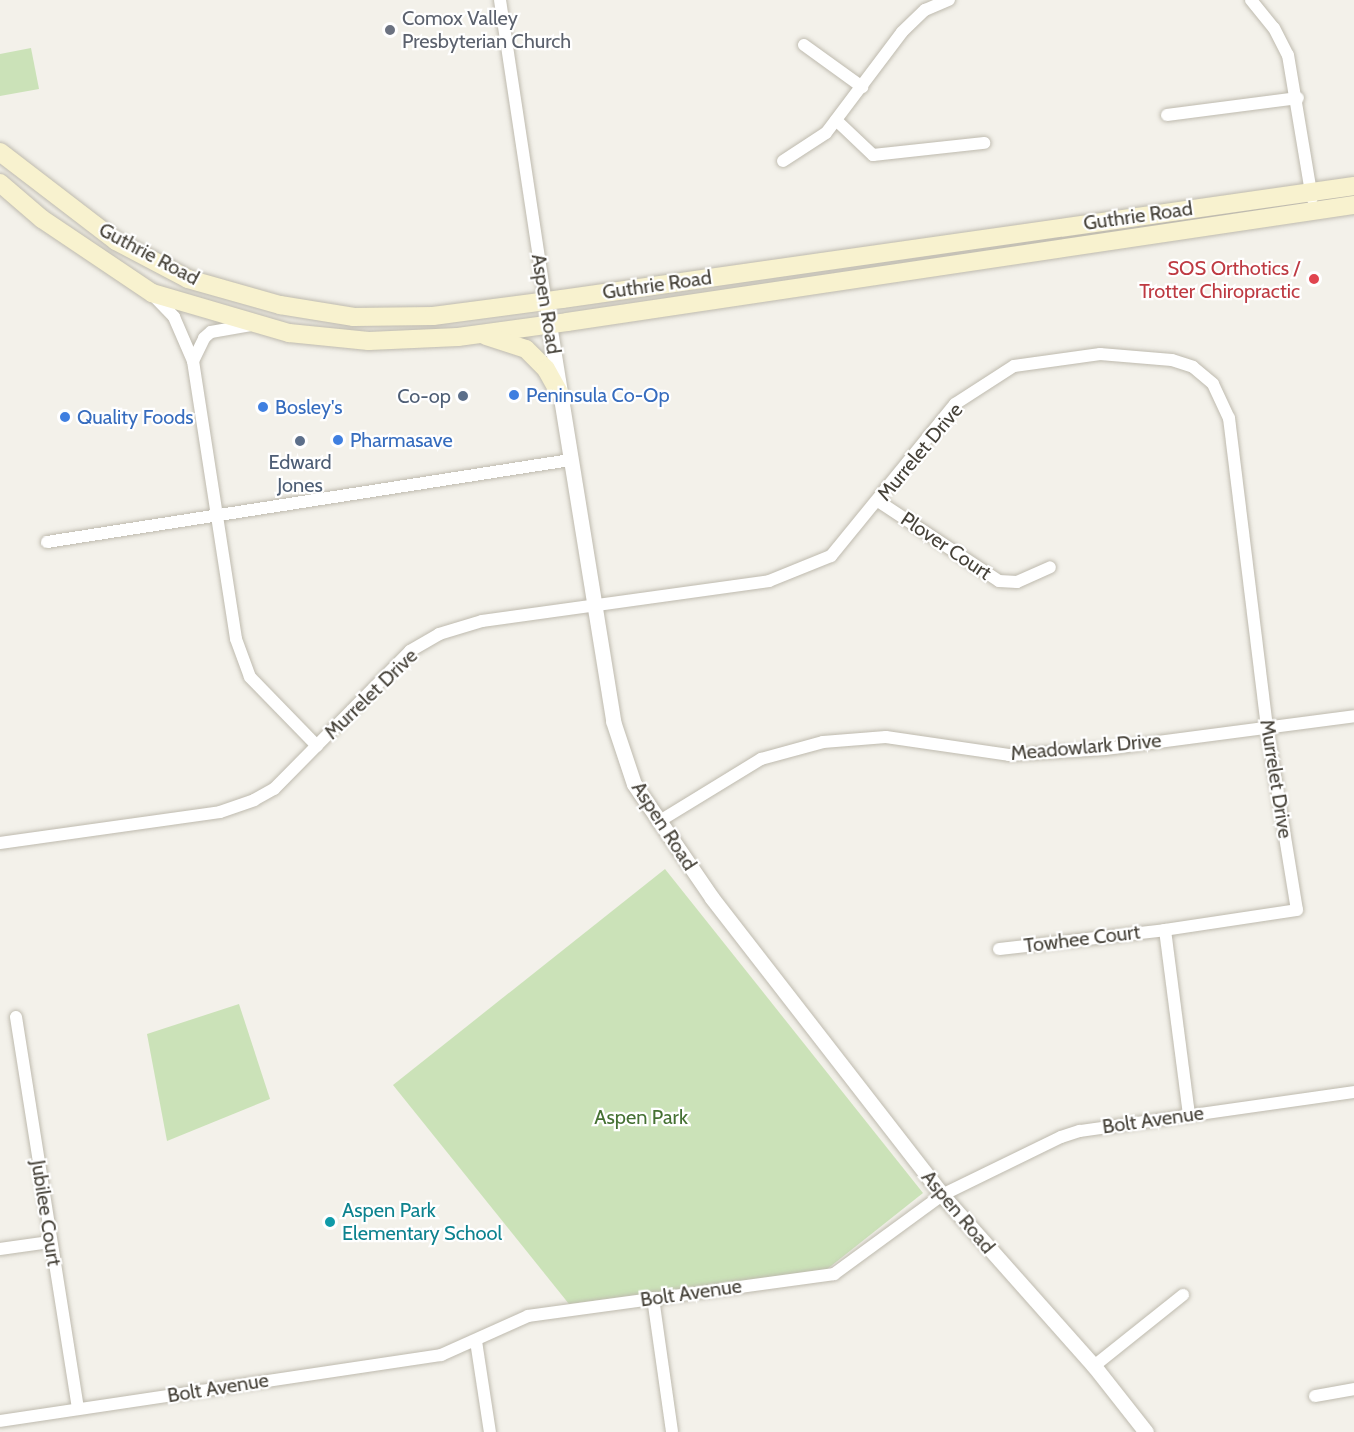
<!DOCTYPE html>
<html>
<head>
<meta charset="utf-8">
<style>
	body { margin:0 }
	#map { position:relative; width:1354px; height:1432px; overflow:hidden; background:#f3f1ea; font-family:Cabin,sans-serif }
	div>[style] { position:absolute }
	.green>* { inset:0; background:#cbe2b8 }
	.roads { filter:drop-shadow(0 0 2px #bebaae) drop-shadow(0 0 2px #bebaae) }
	.minor>* { height:12px; margin:-6px; padding:0 6px; transform-origin:6px; border-radius:6px; background:#fff }
	.tertiary>* { height:15px; margin:-7.5px; padding:0 7.5px; transform-origin:7.5px; border-radius:7.5px; background:#fff }
	.secondary>* { height:18px; margin:-9px; padding:0 9px; transform-origin:9px; border-radius:9px; background:#f8f2cf }
	.dots>* { width:16px; height:16px; translate:-50% -50%; box-sizing:border-box; border:3px solid #fff; border-radius:50% }
	span { translate:-50% -50%; white-space:nowrap; text-align:center; line-height:1.15; -webkit-text-stroke:4.5px #fff; paint-order:stroke }
	.worship-label { font-size:20px; color:#5b616d }
	.left { translate:0 -50%; text-align:left }
	.street-label { font-size:20px; color:#464239 }
	.health-label { font-size:20px; color:#be3a42 }
	.right { translate:-100% -50%; text-align:right }
	.shop-label { font-size:20px; color:#366cbe }
	.service-label { font-size:20px; color:#4e5e75 }
	.park-label { font-size:20px; color:#457133 }
	.culture-label { font-size:20px; color:#0d838f }
</style>
</head>
<body>
<div id="map">
	<div class="green">
		<i style="clip-path:polygon(31px 48px,39px 89px,0 96px,0 54px)"></i>
		<i style="clip-path:polygon(665px 869px,923px 1193px,826px 1270px,569px 1304px,393px 1085px)"></i>
		<i style="clip-path:polygon(239px 1004px,270px 1099px,167px 1141px,147px 1034px)"></i>
	</div>
	<div class="roads">
		<div class="minor">
			<i style="left:500px;top:0;width:328px;rotate:81.4deg"></i>
			<i style="left:1251px;top:0;width:36px;rotate:51deg"></i>
			<i style="left:1274px;top:28px;width:30px;rotate:63deg"></i>
			<i style="left:1288px;top:55px;width:145px;rotate:80.5deg"></i>
			<i style="left:804px;top:45px;width:72px;rotate:35.9deg"></i>
			<i style="left:1167px;top:115px;width:132px;rotate:-7.4deg"></i>
			<i style="left:836px;top:120px;width:51px;rotate:43.4deg"></i>
			<i style="left:873px;top:155px;width:112px;rotate:-6.2deg"></i>
			<i style="left:783px;top:161px;width:51px;rotate:-33.1deg"></i>
			<i style="left:826px;top:133px;width:126px;rotate:-53deg"></i>
			<i style="left:902px;top:32px;width:32px;rotate:-44deg"></i>
			<i style="left:925px;top:10px;width:26px;rotate:-23deg"></i>
			<i style="left:152px;top:294px;width:32px;rotate:46deg"></i>
			<i style="left:174px;top:317px;width:48px;rotate:66.6deg"></i>
			<i style="left:193px;top:361px;width:281px;rotate:81.2deg"></i>
			<i style="left:236px;top:639px;width:40px;rotate:69.8deg"></i>
			<i style="left:250px;top:677px;width:96px;rotate:45.8deg"></i>
			<i style="left:193px;top:361px;width:25px;rotate:-64deg"></i>
			<i style="left:204px;top:338px;width:9px;rotate:-41deg"></i>
			<i style="left:211px;top:332px;width:39px;rotate:-10deg"></i>
			<i style="left:878px;top:501px;width:145px;rotate:33.5deg"></i>
			<i style="left:999px;top:581px;width:18px;rotate:3deg"></i>
			<i style="left:1017px;top:582px;width:36px;rotate:-24deg"></i>
			<i style="left:47px;top:542px;width:529px;rotate:-8.91deg"></i>
			<i style="left:658px;top:822px;width:121px;rotate:-31.5deg"></i>
			<i style="left:761px;top:759px;width:64px;rotate:-15.3deg"></i>
			<i style="left:823px;top:742px;width:63px;rotate:-4.5deg"></i>
			<i style="left:886px;top:737px;width:124px;rotate:8.3deg"></i>
			<i style="left:1009px;top:755px;width:96px;rotate:-3.6deg"></i>
			<i style="left:1105px;top:749px;width:251px;rotate:-7.5deg"></i>
			<i style="left:0;top:843px;width:222px;rotate:-8deg"></i>
			<i style="left:220px;top:812px;width:36px;rotate:-19deg"></i>
			<i style="left:254px;top:800px;width:23px;rotate:-29deg"></i>
			<i style="left:274px;top:789px;width:194px;rotate:-45.4deg"></i>
			<i style="left:410px;top:651px;width:34px;rotate:-30deg"></i>
			<i style="left:439px;top:634px;width:45px;rotate:-16.8deg"></i>
			<i style="left:482px;top:621px;width:290px;rotate:-7.9deg"></i>
			<i style="left:769px;top:581px;width:67px;rotate:-22deg"></i>
			<i style="left:831px;top:556px;width:196px;rotate:-50.8deg"></i>
			<i style="left:955px;top:404px;width:70px;rotate:-32.8deg"></i>
			<i style="left:1014px;top:366px;width:87px;rotate:-7.9deg"></i>
			<i style="left:1100px;top:354px;width:72px;rotate:4.8deg"></i>
			<i style="left:1172px;top:360px;width:22px;rotate:18deg"></i>
			<i style="left:1193px;top:367px;width:26px;rotate:40deg"></i>
			<i style="left:1213px;top:384px;width:38px;rotate:65deg"></i>
			<i style="left:1229px;top:418px;width:311px;rotate:83deg"></i>
			<i style="left:1267px;top:727px;width:185px;rotate:80.7deg"></i>
			<i style="left:1297px;top:910px;width:134px;rotate:171.4deg"></i>
			<i style="left:1165px;top:930px;width:187px;rotate:82.6deg"></i>
			<i style="left:999px;top:949px;width:167px;rotate:-6.5deg"></i>
			<i style="left:16px;top:1017px;width:397px;rotate:81deg"></i>
			<i style="left:0;top:1249px;width:50px;rotate:-8deg"></i>
			<i style="left:653px;top:1298px;width:135px;rotate:81.9deg"></i>
			<i style="left:476px;top:1341px;width:92px;rotate:81.3deg"></i>
			<i style="left:1094px;top:1366px;width:114px;rotate:-38.6deg"></i>
			<i style="left:1315px;top:1396px;width:40px;rotate:-10deg"></i>
			<i style="left:0;top:1421px;width:446px;rotate:-8.5deg"></i>
			<i style="left:441px;top:1355px;width:95px;rotate:-24.1deg"></i>
			<i style="left:528px;top:1316px;width:309px;rotate:-7.8deg"></i>
			<i style="left:834px;top:1274px;width:134px;rotate:-36.2deg"></i>
			<i style="left:942px;top:1195px;width:132px;rotate:-26deg"></i>
			<i style="left:1061px;top:1137px;width:20px;rotate:-18deg"></i>
			<i style="left:1080px;top:1131px;width:277px;rotate:-8.1deg"></i>
		</div>
		<div class="tertiary">
			<i style="left:549px;top:324px;width:402px;rotate:80.8deg"></i>
			<i style="left:613px;top:721px;width:66px;rotate:71.6deg"></i>
			<i style="left:634px;top:784px;width:138px;rotate:55.6deg"></i>
			<i style="left:712px;top:898px;width:376px;rotate:52.2deg"></i>
			<i style="left:942px;top:1195px;width:229px;rotate:48.4deg"></i>
			<i style="left:1094px;top:1366px;width:84px;rotate:51.8deg"></i>
		</div>
		<div class="secondary">
			<i style="left:0;top:152px;width:146px;rotate:37.5deg"></i>
			<i style="left:116px;top:241px;width:81px;rotate:27.8deg"></i>
			<i style="left:188px;top:279px;width:96px;rotate:15.8deg"></i>
			<i style="left:280px;top:305px;width:75px;rotate:9.2deg"></i>
			<i style="left:354px;top:317px;width:79px;rotate:-0.7deg"></i>
			<i style="left:433px;top:316px;width:130px;rotate:-7.5deg"></i>
			<i style="left:562px;top:299px;width:800px;rotate:-8.12deg"></i>
			<i style="left:0;top:183px;width:55px;rotate:40.6deg"></i>
			<i style="left:42px;top:219px;width:133px;rotate:33.9deg"></i>
			<i style="left:152px;top:293px;width:143px;rotate:16.3deg"></i>
			<i style="left:289px;top:333px;width:80px;rotate:5.7deg"></i>
			<i style="left:369px;top:341px;width:89px;rotate:-2.6deg"></i>
			<i style="left:458px;top:337px;width:110px;rotate:-7.8deg"></i>
			<i style="left:567px;top:322px;width:796px;rotate:-8.46deg"></i>
			<i style="left:486px;top:336px;width:42px;rotate:18deg"></i>
			<i style="left:526px;top:349px;width:28px;rotate:45deg"></i>
			<i style="left:546px;top:369px;width:26px;rotate:61deg"></i>
		</div>
	</div>
	<div class="dots">
		<i style="left:390px;top:30px;background:#6b7280"></i>
		<i style="left:1314px;top:279px;background:#e0444e"></i>
		<i style="left:514px;top:395px;background:#3f7fe0"></i>
		<i style="left:463px;top:396px;background:#5c6f8a"></i>
		<i style="left:263px;top:407px;background:#3f7fe0"></i>
		<i style="left:65px;top:417px;background:#3f7fe0"></i>
		<i style="left:338px;top:440px;background:#3f7fe0"></i>
		<i style="left:300px;top:441px;background:#5c6f8a"></i>
		<i style="left:330px;top:1222px;background:#0f9aa8"></i>
	</div>
	<div class="worship-label">
		<span class="left" style="left:402px;top:30px">Comox Valley<br>Presbyterian Church</span>
	</div>
	<div class="street-label">
		<span style="left:1138px;top:216px;rotate:-8deg">Guthrie Road</span>
		<span style="left:149px;top:254px;rotate:28deg">Guthrie Road</span>
		<span style="left:657px;top:285px;rotate:-8deg">Guthrie Road</span>
		<span style="left:546px;top:304px;rotate:81deg">Aspen Road</span>
		<span style="left:920px;top:452px;rotate:-50deg">Murrelet Drive</span>
		<span style="left:946px;top:546px;rotate:34deg">Plover Court</span>
		<span style="left:371px;top:694px;rotate:-44deg">Murrelet Drive</span>
		<span style="left:1086px;top:747px;rotate:-5deg">Meadowlark Drive</span>
		<span style="left:1276px;top:779px;rotate:81deg">Murrelet Drive</span>
		<span style="left:664px;top:826px;rotate:57deg">Aspen Road</span>
		<span style="left:1082px;top:939px;rotate:-7deg">Towhee Court</span>
		<span style="left:1153px;top:1120px;rotate:-8deg">Bolt Avenue</span>
		<span style="left:958px;top:1212px;rotate:50deg">Aspen Road</span>
		<span style="left:46px;top:1213px;rotate:81deg">Jubilee Court</span>
		<span style="left:691px;top:1293px;rotate:-8deg">Bolt Avenue</span>
		<span style="left:218px;top:1388px;rotate:-9deg">Bolt Avenue</span>
	</div>
	<div class="health-label">
		<span class="right" style="left:1300px;top:280px">SOS Orthotics /<br>Trotter Chiropractic</span>
	</div>
	<div class="shop-label">
		<span class="left" style="left:526px;top:395px">Peninsula Co-Op</span>
		<span class="left" style="left:275px;top:407px">Bosley's</span>
		<span class="left" style="left:77px;top:417px">Quality Foods</span>
		<span class="left" style="left:350px;top:440px">Pharmasave</span>
	</div>
	<div class="service-label">
		<span class="right" style="left:451px;top:396px">Co-op</span>
		<span style="left:300px;top:474px">Edward<br>Jones</span>
	</div>
	<div class="park-label">
		<span style="left:641px;top:1117px">Aspen Park</span>
	</div>
	<div class="culture-label">
		<span class="left" style="left:342px;top:1222px">Aspen Park<br>Elementary School</span>
	</div>
</div>
</body>
</html>
